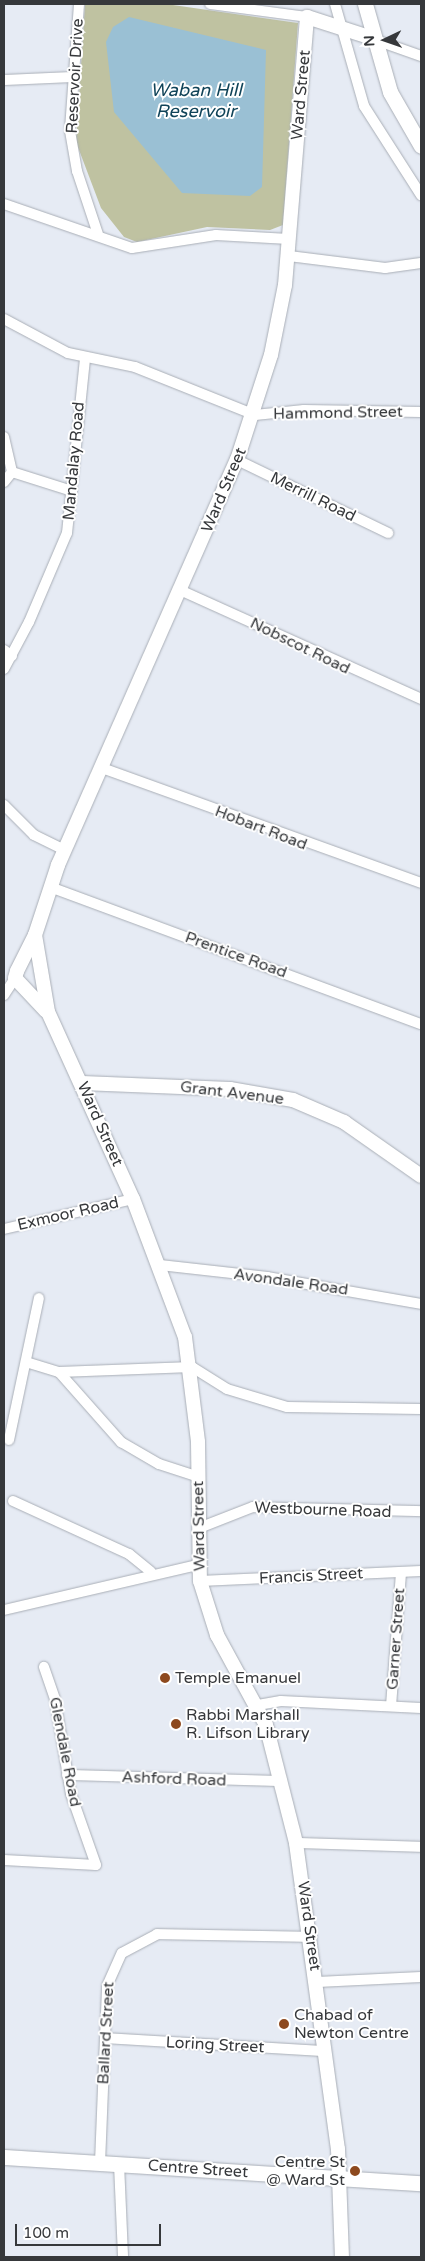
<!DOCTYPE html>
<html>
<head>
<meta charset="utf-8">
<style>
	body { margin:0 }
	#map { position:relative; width:425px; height:2261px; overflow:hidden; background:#e6ebf4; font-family:"Varela Round",sans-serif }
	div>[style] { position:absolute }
	.green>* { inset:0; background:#bfc2a1 }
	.water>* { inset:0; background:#9ac0d4 }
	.roads { filter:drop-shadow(0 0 1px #a9aeb6) drop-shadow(0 0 1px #a9aeb6) }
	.street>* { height:10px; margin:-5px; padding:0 5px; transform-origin:5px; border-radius:5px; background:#fff }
	.secondary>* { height:14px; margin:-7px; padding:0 7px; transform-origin:7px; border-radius:7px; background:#fff }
	.primary>* { height:15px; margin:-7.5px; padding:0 7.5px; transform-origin:7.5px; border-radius:7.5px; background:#fff }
	.dots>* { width:14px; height:14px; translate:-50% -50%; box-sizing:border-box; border:2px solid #fff; border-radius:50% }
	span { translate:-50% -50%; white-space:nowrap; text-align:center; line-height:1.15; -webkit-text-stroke:4px #fff; paint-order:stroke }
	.street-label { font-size:16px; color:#36383b }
	.poi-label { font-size:16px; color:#36383b }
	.left { translate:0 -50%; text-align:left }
	.right { translate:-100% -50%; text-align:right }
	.water-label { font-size:18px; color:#0f4358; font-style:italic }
	.frame { position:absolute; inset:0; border:5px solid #36383b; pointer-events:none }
	.north { position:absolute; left:360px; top:15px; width:50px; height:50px; -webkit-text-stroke:4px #fff; paint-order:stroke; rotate:267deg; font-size:14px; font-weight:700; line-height:20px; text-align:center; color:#36383b }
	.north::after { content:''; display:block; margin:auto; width:18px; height:22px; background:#36383b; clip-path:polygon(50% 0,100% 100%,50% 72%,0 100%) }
	.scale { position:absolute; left:15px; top:2224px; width:146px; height:22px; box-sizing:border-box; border:2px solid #36383b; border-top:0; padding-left:6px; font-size:15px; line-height:18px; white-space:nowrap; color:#36383b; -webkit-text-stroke:4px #fff; paint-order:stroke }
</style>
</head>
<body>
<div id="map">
	<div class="green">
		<i style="clip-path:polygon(85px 4px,166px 4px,298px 23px,283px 225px,270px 230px,207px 227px,137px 242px,124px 237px,101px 208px,76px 142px)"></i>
	</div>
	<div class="water">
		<i style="clip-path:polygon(129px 17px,266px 50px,262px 187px,250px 196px,182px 193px,114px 112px,106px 42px,113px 27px)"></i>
	</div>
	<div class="roads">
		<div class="street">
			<i style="left:79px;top:4px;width:127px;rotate:94.1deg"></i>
			<i style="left:70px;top:131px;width:41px;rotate:80.1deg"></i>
			<i style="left:77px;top:171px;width:66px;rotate:71.6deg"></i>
			<i style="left:210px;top:4px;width:98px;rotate:7.6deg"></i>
			<i style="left:335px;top:4px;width:106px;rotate:74.1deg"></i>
			<i style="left:364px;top:106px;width:106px;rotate:57.4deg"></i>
			<i style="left:373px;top:39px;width:51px;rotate:19.5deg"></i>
			<i style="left:4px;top:80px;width:69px;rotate:-2.5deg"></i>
			<i style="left:4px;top:204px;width:135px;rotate:19deg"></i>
			<i style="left:132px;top:248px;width:85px;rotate:-8.8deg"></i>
			<i style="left:216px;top:235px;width:73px;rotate:3.1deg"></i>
			<i style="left:289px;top:256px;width:97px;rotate:7.1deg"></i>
			<i style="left:385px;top:268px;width:36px;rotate:-8deg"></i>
			<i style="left:4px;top:319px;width:72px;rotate:28deg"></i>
			<i style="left:68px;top:353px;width:68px;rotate:11.8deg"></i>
			<i style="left:135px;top:367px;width:129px;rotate:21.8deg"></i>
			<i style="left:255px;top:415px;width:49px;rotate:-5.8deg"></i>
			<i style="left:304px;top:410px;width:117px;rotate:1deg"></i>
			<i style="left:4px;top:437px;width:36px;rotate:77deg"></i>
			<i style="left:237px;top:460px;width:168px;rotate:25.8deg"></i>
			<i style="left:12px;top:472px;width:63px;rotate:17.6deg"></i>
			<i style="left:4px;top:482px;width:13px;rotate:-51deg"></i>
			<i style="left:180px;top:590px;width:265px;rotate:24.3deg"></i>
			<i style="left:4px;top:650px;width:10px;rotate:37deg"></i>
			<i style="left:4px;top:669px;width:53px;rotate:-62deg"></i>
			<i style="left:29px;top:622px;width:97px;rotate:-66.9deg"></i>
			<i style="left:67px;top:533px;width:175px;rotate:-84.1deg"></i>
			<i style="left:102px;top:768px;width:339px;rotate:19.8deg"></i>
			<i style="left:4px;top:805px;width:42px;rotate:45deg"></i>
			<i style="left:34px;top:835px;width:34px;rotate:26deg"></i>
			<i style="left:50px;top:887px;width:395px;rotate:20.3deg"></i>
			<i style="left:4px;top:995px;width:20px;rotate:-57deg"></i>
			<i style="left:4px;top:1229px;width:132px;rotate:-13.1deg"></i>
			<i style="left:160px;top:1265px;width:108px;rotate:6.4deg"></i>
			<i style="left:267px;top:1277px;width:156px;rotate:9.9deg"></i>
			<i style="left:26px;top:1362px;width:34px;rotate:17deg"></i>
			<i style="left:59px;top:1372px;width:133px;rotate:-2.2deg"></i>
			<i style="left:192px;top:1367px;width:41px;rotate:32.2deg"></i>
			<i style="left:227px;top:1389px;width:63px;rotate:16.7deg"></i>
			<i style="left:287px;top:1407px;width:134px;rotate:0.9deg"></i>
			<i style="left:59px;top:1372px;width:94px;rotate:48.5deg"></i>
			<i style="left:121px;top:1442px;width:44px;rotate:30.1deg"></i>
			<i style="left:159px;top:1464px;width:42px;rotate:18deg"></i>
			<i style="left:9px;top:1440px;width:145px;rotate:-78.1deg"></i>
			<i style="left:13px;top:1501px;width:128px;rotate:24.6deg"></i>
			<i style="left:129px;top:1554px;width:28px;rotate:39deg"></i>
			<i style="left:199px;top:1528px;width:58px;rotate:-21.3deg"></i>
			<i style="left:253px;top:1507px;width:168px;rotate:1.4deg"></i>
			<i style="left:200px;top:1581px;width:221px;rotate:-2.6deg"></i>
			<i style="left:4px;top:1610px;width:199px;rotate:-13.1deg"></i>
			<i style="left:258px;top:1705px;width:23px;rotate:-10deg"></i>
			<i style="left:281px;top:1701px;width:140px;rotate:2.9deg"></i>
			<i style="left:391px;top:1706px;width:134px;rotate:-85.7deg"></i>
			<i style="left:67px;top:1775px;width:215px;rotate:1.6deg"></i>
			<i style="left:296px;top:1843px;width:125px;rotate:1.8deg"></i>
			<i style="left:4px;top:1860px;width:92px;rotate:3.1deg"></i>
			<i style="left:96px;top:1865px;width:75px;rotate:-109.4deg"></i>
			<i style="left:71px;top:1794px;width:96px;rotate:-99.6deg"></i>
			<i style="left:55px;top:1699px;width:34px;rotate:-109deg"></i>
			<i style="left:317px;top:1982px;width:104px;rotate:-2.8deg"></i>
			<i style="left:105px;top:2038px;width:221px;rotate:3.4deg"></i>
			<i style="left:100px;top:2163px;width:177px;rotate:-87.7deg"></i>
			<i style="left:107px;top:1986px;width:36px;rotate:-66deg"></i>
			<i style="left:122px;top:1953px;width:40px;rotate:-28deg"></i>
			<i style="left:157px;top:1934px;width:155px;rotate:1.1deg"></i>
			<i style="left:119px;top:2164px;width:93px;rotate:87.5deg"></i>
		</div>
		<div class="secondary">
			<i style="left:35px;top:935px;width:78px;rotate:80.4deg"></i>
			<i style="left:48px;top:1012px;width:205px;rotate:65.6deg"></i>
			<i style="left:133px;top:1199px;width:147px;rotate:69.4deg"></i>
			<i style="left:185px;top:1337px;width:106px;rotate:82.9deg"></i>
			<i style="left:198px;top:1442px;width:139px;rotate:89.2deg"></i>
			<i style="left:200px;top:1581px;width:57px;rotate:72.5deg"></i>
			<i style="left:217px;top:1635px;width:102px;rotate:61.4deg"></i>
			<i style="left:266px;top:1725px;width:122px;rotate:75.7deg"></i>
			<i style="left:296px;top:1843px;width:309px;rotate:82.2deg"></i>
			<i style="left:338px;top:2149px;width:108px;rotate:87.9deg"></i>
			<i style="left:46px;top:1011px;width:45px;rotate:-133.2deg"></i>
			<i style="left:15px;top:978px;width:7px;rotate:-74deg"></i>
			<i style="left:17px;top:971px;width:40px;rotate:-63.4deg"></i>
			<i style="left:35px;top:935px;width:74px;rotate:-71.8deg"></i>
			<i style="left:58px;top:865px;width:443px;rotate:-66.2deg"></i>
			<i style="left:237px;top:460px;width:110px;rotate:-72.1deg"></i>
			<i style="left:271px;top:355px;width:71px;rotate:-78.7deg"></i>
			<i style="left:285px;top:285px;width:269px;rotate:-85.3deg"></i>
			<i style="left:307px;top:17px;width:68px;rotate:17.9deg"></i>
			<i style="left:82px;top:1083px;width:148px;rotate:2.3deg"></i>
			<i style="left:230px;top:1089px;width:64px;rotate:9.9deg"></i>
			<i style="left:293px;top:1100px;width:56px;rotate:23.3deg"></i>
			<i style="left:344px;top:1122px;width:94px;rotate:35deg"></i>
		</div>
		<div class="primary">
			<i style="left:365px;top:4px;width:91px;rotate:74.1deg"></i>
			<i style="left:390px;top:92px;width:62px;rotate:60.1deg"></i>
			<i style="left:4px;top:2157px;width:418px;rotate:3.6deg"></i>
		</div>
	</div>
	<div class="dots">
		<i style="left:165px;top:1678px;background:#8d491e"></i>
		<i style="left:176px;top:1724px;background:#8d491e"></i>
		<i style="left:284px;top:2024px;background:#8d491e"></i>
		<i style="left:355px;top:2171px;background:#8d491e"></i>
	</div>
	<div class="street-label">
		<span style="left:75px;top:76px;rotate:-87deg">Reservoir Drive</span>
		<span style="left:301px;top:95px;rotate:-85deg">Ward Street</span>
		<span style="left:338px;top:413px;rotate:-1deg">Hammond Street</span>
		<span style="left:74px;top:461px;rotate:-85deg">Mandalay Road</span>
		<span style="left:224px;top:490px;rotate:-67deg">Ward Street</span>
		<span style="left:313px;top:497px;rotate:26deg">Merrill Road</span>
		<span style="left:300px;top:646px;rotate:26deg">Nobscot Road</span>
		<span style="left:261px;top:828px;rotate:21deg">Hobart Road</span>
		<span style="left:236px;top:955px;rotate:20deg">Prentice Road</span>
		<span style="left:232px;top:1093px;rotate:7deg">Grant Avenue</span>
		<span style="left:100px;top:1124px;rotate:66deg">Ward Street</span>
		<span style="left:68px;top:1214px;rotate:-13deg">Exmoor Road</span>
		<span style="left:291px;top:1282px;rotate:8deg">Avondale Road</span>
		<span style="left:323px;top:1510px;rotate:2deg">Westbourne Road</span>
		<span style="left:199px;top:1526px;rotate:-91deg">Ward Street</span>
		<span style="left:311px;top:1576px;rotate:-3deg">Francis Street</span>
		<span style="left:396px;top:1639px;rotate:-86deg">Garner Street</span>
		<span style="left:65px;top:1752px;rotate:79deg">Glendale Road</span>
		<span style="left:174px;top:1779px;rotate:2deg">Ashford Road</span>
		<span style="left:309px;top:1926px;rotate:82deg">Ward Street</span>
		<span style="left:106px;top:2033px;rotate:-87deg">Ballard Street</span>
		<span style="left:215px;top:2045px;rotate:3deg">Loring Street</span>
		<span style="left:198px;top:2169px;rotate:4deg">Centre Street</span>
	</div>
	<div class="poi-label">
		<span class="left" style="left:175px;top:1678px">Temple Emanuel</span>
		<span class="left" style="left:186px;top:1724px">Rabbi Marshall<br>R. Lifson Library</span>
		<span class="left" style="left:294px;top:2024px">Chabad of<br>Newton Centre</span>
		<span class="right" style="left:345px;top:2171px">Centre St<br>@ Ward St</span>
	</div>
	<div class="water-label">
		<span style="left:196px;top:101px">Waban Hill<br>Reservoir</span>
	</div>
	<div class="frame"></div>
	<div class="north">N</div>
	<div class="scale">100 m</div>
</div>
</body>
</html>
